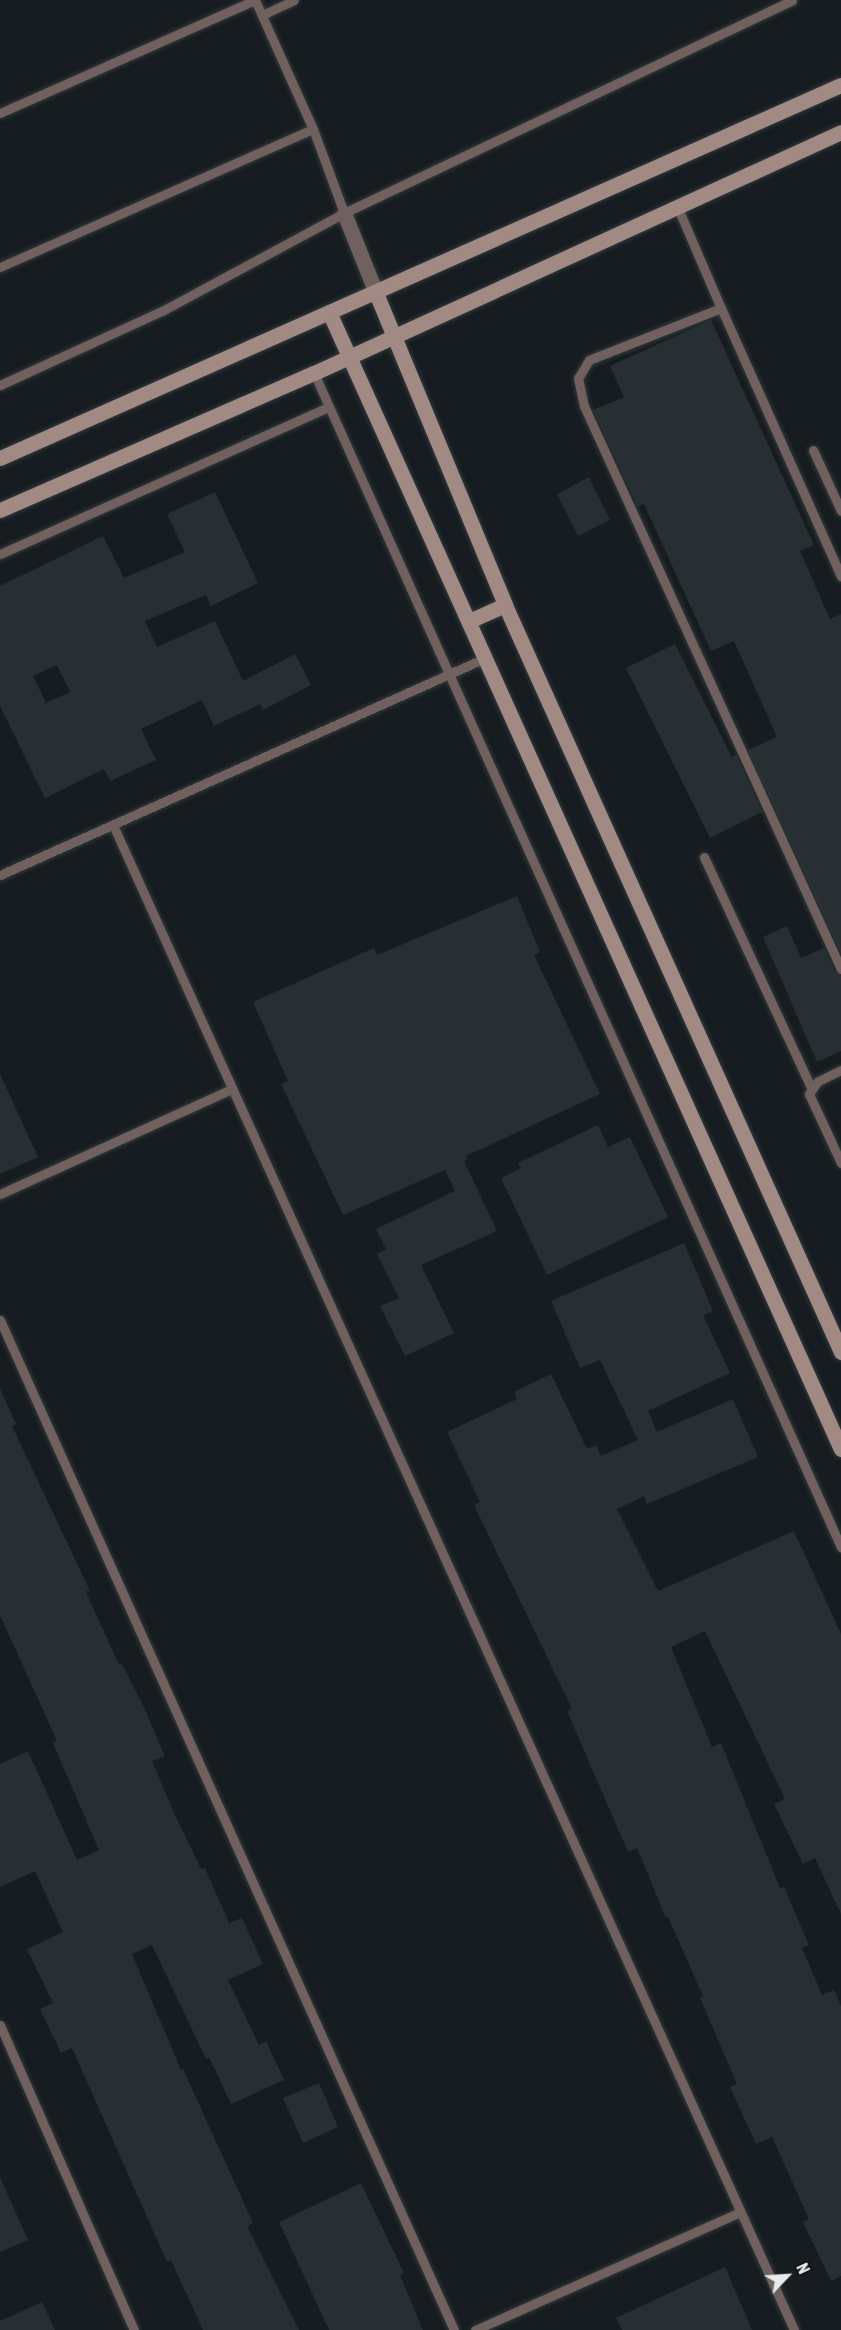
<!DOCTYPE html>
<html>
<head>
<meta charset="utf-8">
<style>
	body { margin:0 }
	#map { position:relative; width:841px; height:2330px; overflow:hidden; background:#161c20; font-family:"Asap Condensed",sans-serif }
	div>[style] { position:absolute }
	.building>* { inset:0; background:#282f33 }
	.roads { filter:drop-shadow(0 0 2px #33393d) drop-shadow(0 0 2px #33393d) }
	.lane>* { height:9px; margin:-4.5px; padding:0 4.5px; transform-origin:4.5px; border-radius:4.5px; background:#70615e }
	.street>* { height:15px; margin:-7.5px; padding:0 7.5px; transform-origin:7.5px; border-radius:7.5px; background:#70615e }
	.secondary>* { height:15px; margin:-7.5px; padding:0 7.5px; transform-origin:7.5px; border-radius:7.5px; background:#a18984 }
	span { translate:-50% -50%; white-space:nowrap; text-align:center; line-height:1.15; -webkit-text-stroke:4.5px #0d1317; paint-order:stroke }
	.north { position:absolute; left:757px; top:2246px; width:60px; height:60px; -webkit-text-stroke:4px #0d1317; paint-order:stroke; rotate:65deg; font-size:16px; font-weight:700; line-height:24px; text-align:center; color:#e6ebee }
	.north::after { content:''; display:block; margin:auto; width:21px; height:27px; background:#e6ebee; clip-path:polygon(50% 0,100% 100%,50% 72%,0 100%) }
</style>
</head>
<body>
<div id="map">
	<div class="building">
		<i style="clip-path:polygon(711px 320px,814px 545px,800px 551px,830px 619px,841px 614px,841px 953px,748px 750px,777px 737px,734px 641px,711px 651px,644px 504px,638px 507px,593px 410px,624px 397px,610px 366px)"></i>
		<i style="clip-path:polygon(589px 477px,610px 520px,578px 536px,557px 494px)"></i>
		<i style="clip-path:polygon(evenodd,215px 492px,258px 583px,211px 606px,206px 595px,145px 621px,157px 647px,215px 621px,243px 681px,295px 654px,311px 685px,263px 710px,260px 704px,214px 726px,202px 700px,141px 729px,156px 760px,110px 781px,104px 769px,45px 798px,0 706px,0 586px,103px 536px,124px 578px,185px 552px,167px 514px,215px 492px,57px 665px,70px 692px,46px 703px,33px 676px,57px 665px)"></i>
		<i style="clip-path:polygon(675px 644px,732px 757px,736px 755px,762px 812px,710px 838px,626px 668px)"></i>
		<i style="clip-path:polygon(517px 896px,540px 952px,534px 955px,600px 1094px,466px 1156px,468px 1159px,464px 1161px,497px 1231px,421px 1265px,454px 1333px,405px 1356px,380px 1306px,399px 1298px,377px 1254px,386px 1249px,376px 1229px,455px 1191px,445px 1170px,343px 1215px,281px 1084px,288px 1081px,253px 1002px,374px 948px,377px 955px)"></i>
		<i style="clip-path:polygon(787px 926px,801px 958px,824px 948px,835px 972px,841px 976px,841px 1051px,817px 1062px,763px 937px)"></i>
		<i style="clip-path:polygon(0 1074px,38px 1157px,0 1174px)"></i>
		<i style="clip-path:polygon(598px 1125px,608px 1147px,630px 1137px,668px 1217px,547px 1275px,501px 1178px,521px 1168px,518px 1163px)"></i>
		<i style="clip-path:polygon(684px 1243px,713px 1311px,703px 1315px,730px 1373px,648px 1411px,657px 1432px,733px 1399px,758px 1457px,647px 1504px,644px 1496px,617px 1509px,658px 1591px,794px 1531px,841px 1634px,841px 1914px,815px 1858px,803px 1864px,774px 1804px,785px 1799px,705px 1631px,671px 1647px,712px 1747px,721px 1743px,780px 1888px,784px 1887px,809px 1945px,802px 1948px,822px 1995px,834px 1990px,841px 2006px,841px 2276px,831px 2281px,803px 2222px,809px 2219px,772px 2137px,756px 2144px,730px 2087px,737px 2084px,700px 1998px,703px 1996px,668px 1917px,666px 1918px,637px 1848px,628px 1852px,567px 1711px,572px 1709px,474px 1505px,480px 1502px,447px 1432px,517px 1399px,514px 1392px,551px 1374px,587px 1449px,596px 1445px,601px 1456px,638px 1440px,600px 1360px,580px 1368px,551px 1301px)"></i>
		<i style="clip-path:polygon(0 1388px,16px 1424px,12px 1426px,90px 1591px,86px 1592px,119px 1665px,122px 1664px,143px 1705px,165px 1756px,152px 1761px,174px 1813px,201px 1869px,205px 1868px,229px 1923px,242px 1918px,263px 1964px,228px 1980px,259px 2045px,266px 2041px,284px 2080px,231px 2104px,209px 2057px,206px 2059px,152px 1945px,132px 1954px,181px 2070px,183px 2069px,253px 2223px,247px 2226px,299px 2330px,203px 2330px,171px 2260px,167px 2262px,72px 2048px,61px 2053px,40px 2009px,53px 2003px,27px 1949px,63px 1932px,35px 1871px,0 1887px,0 1764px,28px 1751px,77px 1860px,99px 1850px,53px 1743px,57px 1741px,0 1615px)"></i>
		<i style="clip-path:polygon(319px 2083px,338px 2127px,303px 2143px,283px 2098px)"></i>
		<i style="clip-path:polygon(0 2177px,28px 2240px,0 2252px)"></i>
		<i style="clip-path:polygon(361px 2183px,404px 2273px,400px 2275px,423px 2330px,329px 2330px,279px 2222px)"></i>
		<i style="clip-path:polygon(725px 2267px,752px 2330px,622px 2330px,616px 2318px)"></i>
		<i style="clip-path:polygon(42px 2302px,55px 2330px,0 2330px,0 2321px)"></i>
	</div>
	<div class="roads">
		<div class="lane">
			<i style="left:255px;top:0;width:141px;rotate:65.8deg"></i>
			<i style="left:313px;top:129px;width:90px;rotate:69.7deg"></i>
			<i style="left:262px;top:15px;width:35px;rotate:-25deg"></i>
			<i style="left:0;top:113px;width:279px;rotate:-23.9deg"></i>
			<i style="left:677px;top:206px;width:111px;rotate:66.7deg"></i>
			<i style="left:721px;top:308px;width:142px;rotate:158.5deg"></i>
			<i style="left:589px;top:360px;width:21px;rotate:121deg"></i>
			<i style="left:578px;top:378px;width:29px;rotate:78deg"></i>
			<i style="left:584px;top:406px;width:619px;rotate:65.46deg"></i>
			<i style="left:0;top:267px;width:342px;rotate:-23.8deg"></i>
			<i style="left:721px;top:308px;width:294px;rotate:65.9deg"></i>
			<i style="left:314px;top:373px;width:1287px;rotate:65.83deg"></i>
			<i style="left:0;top:385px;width:178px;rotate:-24.6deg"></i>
			<i style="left:162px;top:311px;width:207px;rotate:-28.3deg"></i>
			<i style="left:344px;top:213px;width:496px;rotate:-25.4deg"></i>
			<i style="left:813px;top:450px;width:67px;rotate:65.3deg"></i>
			<i style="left:0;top:554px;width:358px;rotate:-24.1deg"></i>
			<i style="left:113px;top:825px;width:1652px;rotate:65.65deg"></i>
			<i style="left:704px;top:857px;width:254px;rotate:65.1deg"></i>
			<i style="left:0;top:875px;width:531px;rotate:-24.1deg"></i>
			<i style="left:841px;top:1070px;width:25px;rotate:154deg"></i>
			<i style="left:818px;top:1081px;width:16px;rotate:125deg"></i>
			<i style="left:809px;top:1094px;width:76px;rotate:65.1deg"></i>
			<i style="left:0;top:1194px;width:255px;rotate:-24.4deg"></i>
			<i style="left:0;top:1320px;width:1107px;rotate:65.8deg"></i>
			<i style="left:0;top:2025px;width:333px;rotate:66.3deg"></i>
			<i style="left:475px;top:2330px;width:290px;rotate:-24deg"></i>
		</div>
		<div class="street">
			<i style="left:344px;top:213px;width:86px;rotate:68.2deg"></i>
		</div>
		<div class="secondary">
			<i style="left:376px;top:293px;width:338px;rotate:67.5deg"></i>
			<i style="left:505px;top:605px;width:819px;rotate:65.78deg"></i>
			<i style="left:329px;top:312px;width:1247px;rotate:65.76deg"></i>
			<i style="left:0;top:458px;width:920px;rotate:-23.92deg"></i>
			<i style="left:0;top:510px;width:343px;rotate:-23.6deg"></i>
			<i style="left:314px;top:373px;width:579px;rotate:-24.57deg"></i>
			<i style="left:469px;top:621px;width:39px;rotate:-24deg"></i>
		</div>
	</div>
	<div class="north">N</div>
</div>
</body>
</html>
